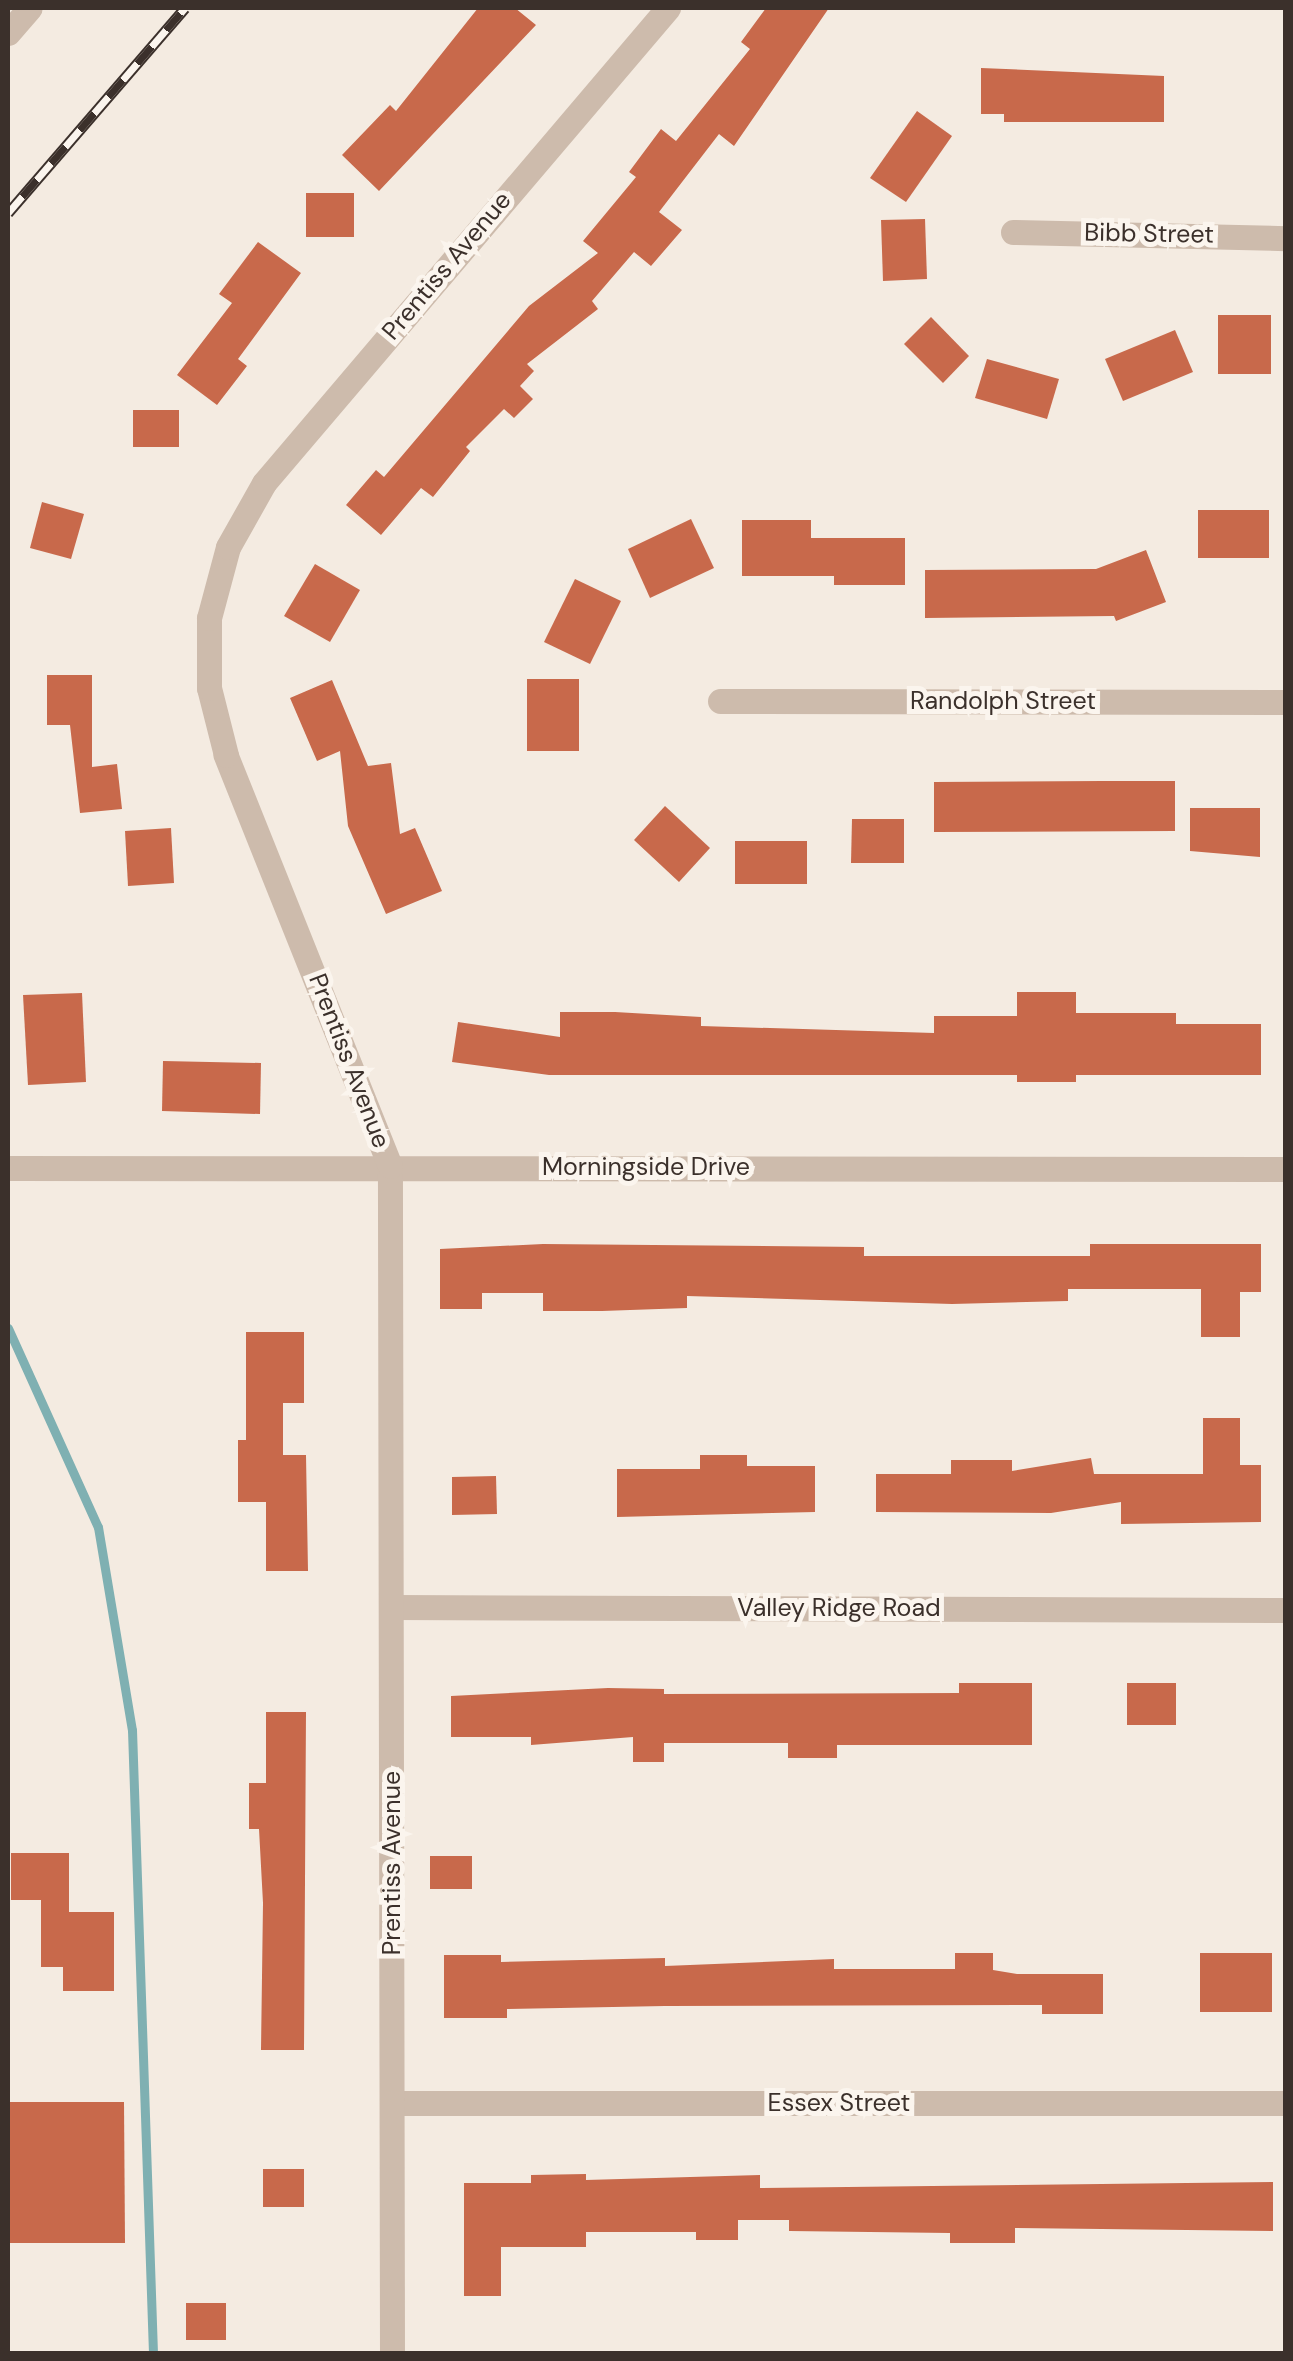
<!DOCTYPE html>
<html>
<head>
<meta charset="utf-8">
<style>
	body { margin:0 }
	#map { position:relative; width:1293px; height:2361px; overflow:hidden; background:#f4ebe1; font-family:"DM Sans",sans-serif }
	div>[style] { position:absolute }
	.stream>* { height:9px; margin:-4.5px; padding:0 4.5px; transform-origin:4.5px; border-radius:4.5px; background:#7fb0b2 }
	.building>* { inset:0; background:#c8694b }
	.minor>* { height:25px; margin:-12.5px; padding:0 12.5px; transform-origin:12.5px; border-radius:12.5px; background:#cdbbac }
	.rail>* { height:11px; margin-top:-5.5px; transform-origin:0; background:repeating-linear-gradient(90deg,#fbf5ee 0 22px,#3b302b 0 44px); box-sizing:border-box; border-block:2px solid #3b302b }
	span { translate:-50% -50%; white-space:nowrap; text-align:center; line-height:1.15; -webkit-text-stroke:10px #fbf5ee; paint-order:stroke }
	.street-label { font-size:25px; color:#3b302b }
	.frame { position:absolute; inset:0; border:10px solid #3b302b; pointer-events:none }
</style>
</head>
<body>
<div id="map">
	<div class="stream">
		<i style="left:8px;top:1328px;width:218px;rotate:65.7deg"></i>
		<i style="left:98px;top:1527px;width:206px;rotate:80.5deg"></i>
		<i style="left:132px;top:1730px;width:624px;rotate:88.07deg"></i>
	</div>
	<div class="building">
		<i style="clip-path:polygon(478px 8px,515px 8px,536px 25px,379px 191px,342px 155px,390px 105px,396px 111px)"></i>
		<i style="clip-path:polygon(766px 8px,829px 8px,734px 146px,719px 134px,659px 212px,682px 230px,651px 266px,634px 252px,592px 301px,598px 309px,527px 364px,534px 371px,520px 386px,533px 399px,514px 418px,504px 409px,466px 447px,470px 451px,433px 497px,421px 488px,381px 535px,346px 505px,376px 470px,384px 477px,529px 306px,598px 253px,583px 241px,636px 177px,629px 172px,661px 129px,676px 141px,750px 49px,741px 42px)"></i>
		<i style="clip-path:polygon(981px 68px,1164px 76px,1164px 122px,1004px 122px,1004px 114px,981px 114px)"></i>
		<i style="clip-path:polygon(917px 111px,952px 136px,906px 202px,870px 178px)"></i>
		<i style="clip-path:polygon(306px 193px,354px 193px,354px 237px,306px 237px)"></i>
		<i style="clip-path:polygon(925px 219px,927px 279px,883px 281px,881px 220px)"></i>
		<i style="clip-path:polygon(258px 242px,301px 273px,238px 359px,247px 366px,217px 405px,177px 375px,232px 303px,219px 294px)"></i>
		<i style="clip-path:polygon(1218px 315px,1271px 315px,1271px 374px,1218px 374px)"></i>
		<i style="clip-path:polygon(931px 317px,969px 356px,943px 383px,904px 344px)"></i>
		<i style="clip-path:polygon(1175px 330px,1193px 372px,1123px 401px,1105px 359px)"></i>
		<i style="clip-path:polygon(987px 359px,1059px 379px,1047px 419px,975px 398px)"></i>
		<i style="clip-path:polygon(133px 410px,179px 410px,179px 447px,133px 447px)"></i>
		<i style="clip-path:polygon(42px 502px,84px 514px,71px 559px,30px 548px)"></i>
		<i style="clip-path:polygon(1198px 510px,1269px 510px,1269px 558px,1198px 558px)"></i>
		<i style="clip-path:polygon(691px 519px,714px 568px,650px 598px,628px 549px)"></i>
		<i style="clip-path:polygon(742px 520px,811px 520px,811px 538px,905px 538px,905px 585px,834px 585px,834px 576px,742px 576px)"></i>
		<i style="clip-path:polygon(1146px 550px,1166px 602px,1116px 621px,1114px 616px,925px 618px,925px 570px,1096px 569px)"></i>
		<i style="clip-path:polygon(315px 564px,360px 590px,330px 642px,284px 616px)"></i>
		<i style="clip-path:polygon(575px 579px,621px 601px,590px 664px,544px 642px)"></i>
		<i style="clip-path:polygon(47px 675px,92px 675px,92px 767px,117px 764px,122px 809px,80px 813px,70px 725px,47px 725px)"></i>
		<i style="clip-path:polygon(527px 679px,579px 679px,579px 751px,527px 751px)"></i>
		<i style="clip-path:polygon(332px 680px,368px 766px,391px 763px,400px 834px,415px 828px,442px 891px,386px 914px,348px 826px,340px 751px,317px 761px,290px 698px)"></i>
		<i style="clip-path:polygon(1103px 781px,1175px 781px,1175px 831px,934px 832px,934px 782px)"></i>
		<i style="clip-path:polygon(665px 806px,710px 848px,679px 882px,634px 840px)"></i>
		<i style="clip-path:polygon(1190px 808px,1260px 808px,1260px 857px,1190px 851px)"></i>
		<i style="clip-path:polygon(852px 819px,904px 819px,904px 863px,851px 863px)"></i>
		<i style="clip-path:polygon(171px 828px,174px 883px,128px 886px,125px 831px)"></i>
		<i style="clip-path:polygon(735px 841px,807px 841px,807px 884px,735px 884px)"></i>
		<i style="clip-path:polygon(1017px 992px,1076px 992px,1076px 1013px,1176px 1013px,1176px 1024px,1261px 1024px,1261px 1075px,1076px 1075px,1076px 1082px,1017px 1082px,1017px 1075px,549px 1075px,452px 1062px,458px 1022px,560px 1037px,560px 1012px,615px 1012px,701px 1017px,701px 1026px,934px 1033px,934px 1016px,1017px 1016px)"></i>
		<i style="clip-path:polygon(82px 993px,86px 1082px,28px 1085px,23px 995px)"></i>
		<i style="clip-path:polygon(163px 1061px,261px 1063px,260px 1114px,162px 1111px)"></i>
		<i style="clip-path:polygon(543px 1244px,864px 1247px,864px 1256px,1090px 1256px,1090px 1244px,1261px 1244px,1261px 1292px,1240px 1292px,1240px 1337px,1201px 1337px,1201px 1289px,1068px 1289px,1068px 1301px,952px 1304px,687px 1296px,687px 1308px,602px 1311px,543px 1311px,543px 1293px,482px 1293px,482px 1309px,440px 1309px,440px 1249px)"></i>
		<i style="clip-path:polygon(246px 1332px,304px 1332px,304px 1403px,283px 1403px,283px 1455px,306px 1455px,308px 1571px,266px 1571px,266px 1502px,238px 1502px,238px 1440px,246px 1440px)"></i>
		<i style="clip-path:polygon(1203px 1418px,1240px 1418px,1240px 1465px,1261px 1465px,1261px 1522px,1121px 1524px,1121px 1502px,1051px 1513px,876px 1512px,876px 1474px,951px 1474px,951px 1460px,1012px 1460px,1012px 1471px,1091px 1458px,1094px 1474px,1203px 1474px)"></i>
		<i style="clip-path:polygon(700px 1455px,747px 1455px,747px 1466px,815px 1466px,815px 1512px,617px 1517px,617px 1469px,700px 1469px)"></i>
		<i style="clip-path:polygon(496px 1476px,497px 1514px,452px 1515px,452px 1477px)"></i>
		<i style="clip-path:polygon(959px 1683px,1032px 1683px,1032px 1745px,837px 1745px,837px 1758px,788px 1758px,788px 1743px,664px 1743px,664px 1762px,633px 1762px,633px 1737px,531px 1745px,531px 1737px,451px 1737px,451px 1696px,608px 1688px,664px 1689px,664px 1694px,959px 1693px)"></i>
		<i style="clip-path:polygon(1127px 1683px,1176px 1683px,1176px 1725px,1127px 1725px)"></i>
		<i style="clip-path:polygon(266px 1712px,306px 1712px,304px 2050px,261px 2050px,263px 1903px,259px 1829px,249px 1829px,249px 1783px,266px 1783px)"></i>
		<i style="clip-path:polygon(11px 1853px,69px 1853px,69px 1912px,114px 1912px,114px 1991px,63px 1991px,63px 1967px,41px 1967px,41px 1900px,11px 1900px)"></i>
		<i style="clip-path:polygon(430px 1856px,472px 1856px,472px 1889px,430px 1889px)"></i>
		<i style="clip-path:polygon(955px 1953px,993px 1953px,993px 1970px,1017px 1974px,1103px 1974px,1103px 2014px,1042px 2014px,1042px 2005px,665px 2006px,507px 2009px,507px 2018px,444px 2018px,444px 1955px,501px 1955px,501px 1962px,665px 1958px,665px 1966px,834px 1959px,834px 1969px,955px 1969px)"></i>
		<i style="clip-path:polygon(1200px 1953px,1272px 1953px,1272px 2012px,1200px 2012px)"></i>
		<i style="clip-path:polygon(8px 2102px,124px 2102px,125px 2243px,8px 2243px)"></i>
		<i style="clip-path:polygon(263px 2169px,304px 2169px,304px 2207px,263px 2207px)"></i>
		<i style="clip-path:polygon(586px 2174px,586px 2180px,760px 2175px,760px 2188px,1273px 2182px,1273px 2231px,1015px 2228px,1015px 2243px,950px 2243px,950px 2233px,789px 2231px,789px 2220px,738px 2220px,738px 2240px,696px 2240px,696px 2232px,586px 2232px,586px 2247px,501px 2247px,501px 2296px,464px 2296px,464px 2183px,531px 2183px,531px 2175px)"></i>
		<i style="clip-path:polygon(186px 2303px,226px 2303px,226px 2340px,186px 2340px)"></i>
	</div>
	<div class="minor">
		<i style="left:8px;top:33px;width:33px;rotate:-49deg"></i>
		<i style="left:1013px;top:232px;width:273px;rotate:1.3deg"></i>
		<i style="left:720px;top:701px;width:566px;rotate:0.1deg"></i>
		<i style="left:8px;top:1168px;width:1278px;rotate:0.04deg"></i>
		<i style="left:393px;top:1607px;width:893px;rotate:0.19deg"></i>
		<i style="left:392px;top:2103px;width:894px"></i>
		<i style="left:392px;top:2354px;width:1188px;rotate:-90.1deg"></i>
		<i style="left:390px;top:1166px;width:443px;rotate:-111.8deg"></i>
		<i style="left:226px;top:755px;width:69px;rotate:-104.2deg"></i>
		<i style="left:209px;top:688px;width:70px;rotate:-90deg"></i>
		<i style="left:209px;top:618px;width:73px;rotate:-75deg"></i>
		<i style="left:228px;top:547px;width:73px;rotate:-60.6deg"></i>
		<i style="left:264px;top:483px;width:624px;rotate:-49.62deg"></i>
	</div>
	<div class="rail">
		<i style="left:8px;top:213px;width:271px;rotate:-49.2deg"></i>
	</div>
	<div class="street-label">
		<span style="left:1149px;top:234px;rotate:1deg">Bibb Street</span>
		<span style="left:447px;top:266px;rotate:-50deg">Prentiss Avenue</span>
		<span style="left:1003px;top:701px">Randolph Street</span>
		<span style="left:349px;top:1061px;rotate:69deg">Prentiss Avenue</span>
		<span style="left:646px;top:1167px">Morningside Drive</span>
		<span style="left:839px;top:1608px">Valley Ridge Road</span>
		<span style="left:392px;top:1863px;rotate:-90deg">Prentiss Avenue</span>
		<span style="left:839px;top:2103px">Essex Street</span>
	</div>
	<div class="frame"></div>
</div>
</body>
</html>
